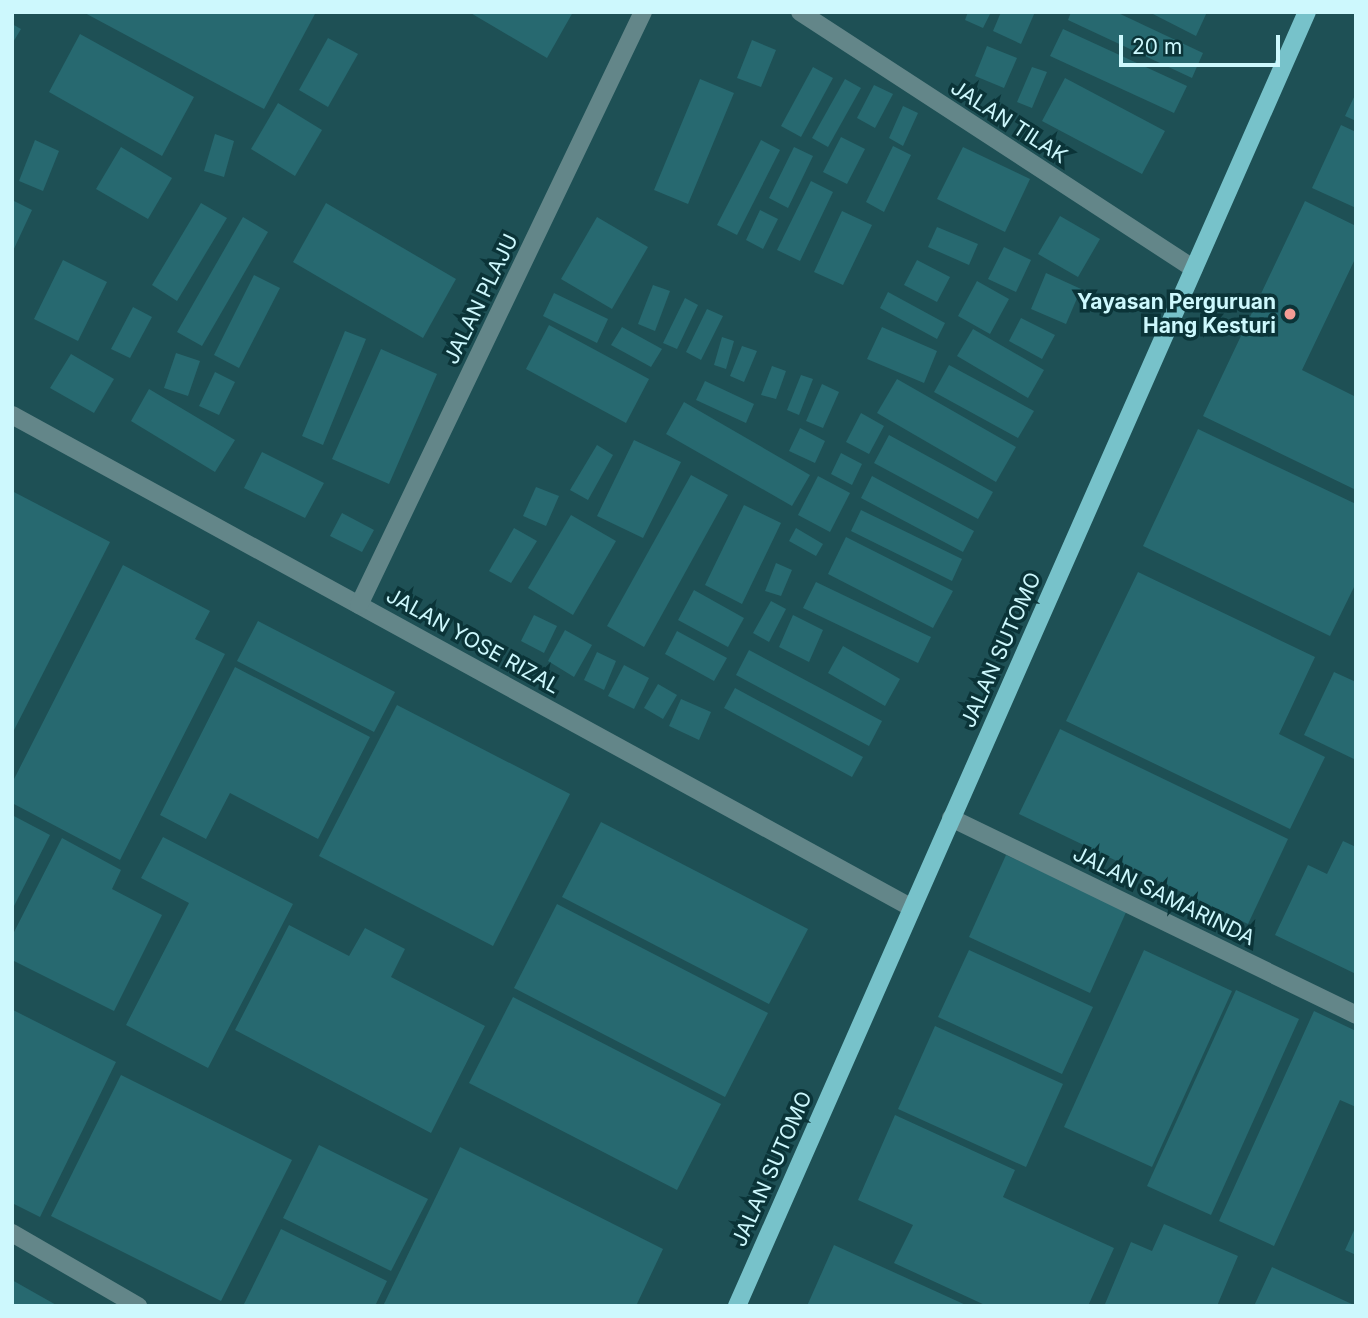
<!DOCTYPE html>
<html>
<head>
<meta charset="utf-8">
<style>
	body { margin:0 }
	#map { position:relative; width:1368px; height:1318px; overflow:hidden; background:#1e5055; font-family:Inter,sans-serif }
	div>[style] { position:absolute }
	.building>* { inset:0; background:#276970 }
	.minor>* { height:18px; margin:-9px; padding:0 9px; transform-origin:9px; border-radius:9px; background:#638689 }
	.major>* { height:18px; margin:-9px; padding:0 9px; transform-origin:9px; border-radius:9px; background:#77c2ca }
	.dots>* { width:19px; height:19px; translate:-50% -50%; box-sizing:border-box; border:4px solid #0b3438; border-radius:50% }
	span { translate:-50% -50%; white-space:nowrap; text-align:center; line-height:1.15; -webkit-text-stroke:7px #0b3438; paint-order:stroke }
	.street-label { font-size:21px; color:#cdf8fd }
	.poi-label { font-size:21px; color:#cdf8fd; font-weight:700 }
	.right { translate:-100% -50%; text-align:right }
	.frame { position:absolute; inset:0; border:14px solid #cdf8fd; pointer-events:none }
	.scale { position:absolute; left:1119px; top:35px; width:161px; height:32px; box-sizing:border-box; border:4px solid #cdf8fd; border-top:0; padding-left:9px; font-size:21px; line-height:24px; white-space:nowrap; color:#cdf8fd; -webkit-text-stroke:5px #0b3438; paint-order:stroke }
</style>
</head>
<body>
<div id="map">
	<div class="building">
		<i style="clip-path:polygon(83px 12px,316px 12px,264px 109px)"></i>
		<i style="clip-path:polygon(469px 12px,573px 12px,547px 58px)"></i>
		<i style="clip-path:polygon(968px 12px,991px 12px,983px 28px,965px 20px)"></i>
		<i style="clip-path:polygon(1001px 12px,1035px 12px,1021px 44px,993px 31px)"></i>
		<i style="clip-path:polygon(1071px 12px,1116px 12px,1203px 53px,1192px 78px,1068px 20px)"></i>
		<i style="clip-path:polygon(1149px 12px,1207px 12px,1196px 36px)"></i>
		<i style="clip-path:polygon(12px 24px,21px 29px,12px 44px)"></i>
		<i style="clip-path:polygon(1063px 29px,1187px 86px,1174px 113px,1050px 56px)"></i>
		<i style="clip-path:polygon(80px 34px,194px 97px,162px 156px,49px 92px)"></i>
		<i style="clip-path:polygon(328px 38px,358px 54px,328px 107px,299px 90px)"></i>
		<i style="clip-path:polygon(752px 40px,776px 50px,761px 87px,737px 78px)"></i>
		<i style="clip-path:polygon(987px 46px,1017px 58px,1004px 88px,975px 76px)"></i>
		<i style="clip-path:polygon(813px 67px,833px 78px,801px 137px,781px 126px)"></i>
		<i style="clip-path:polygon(1032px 67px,1047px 72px,1032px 108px,1017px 102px)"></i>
		<i style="clip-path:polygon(1065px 78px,1165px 131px,1142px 174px,1042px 121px)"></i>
		<i style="clip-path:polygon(700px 79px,734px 93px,688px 204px,654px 190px)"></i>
		<i style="clip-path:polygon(845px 79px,861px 88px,828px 147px,812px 138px)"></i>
		<i style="clip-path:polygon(874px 85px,893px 94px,875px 128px,857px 118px)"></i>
		<i style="clip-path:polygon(1356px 93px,1356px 121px,1345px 116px)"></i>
		<i style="clip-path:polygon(278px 103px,322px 130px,295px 176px,251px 149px)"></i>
		<i style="clip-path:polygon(903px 106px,918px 113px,903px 146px,889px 138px)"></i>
		<i style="clip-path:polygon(1341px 125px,1356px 132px,1356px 208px,1312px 188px)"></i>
		<i style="clip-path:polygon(215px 134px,234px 141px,224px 177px,204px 171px)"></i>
		<i style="clip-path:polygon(841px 137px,865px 149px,847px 184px,823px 172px)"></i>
		<i style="clip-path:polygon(35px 140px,59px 151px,43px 191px,19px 181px)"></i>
		<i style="clip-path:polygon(761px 140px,780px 150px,737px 235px,717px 225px)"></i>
		<i style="clip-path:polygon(893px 146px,911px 155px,884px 212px,866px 202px)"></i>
		<i style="clip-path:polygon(121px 147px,172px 178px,148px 219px,96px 189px)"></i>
		<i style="clip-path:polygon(794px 147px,813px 156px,788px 208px,769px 198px)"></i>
		<i style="clip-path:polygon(963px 147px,1030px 179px,1005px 232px,937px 199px)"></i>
		<i style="clip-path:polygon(811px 181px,833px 192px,800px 261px,777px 250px)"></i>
		<i style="clip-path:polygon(12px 200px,32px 210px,12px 253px)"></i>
		<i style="clip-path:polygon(1305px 201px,1356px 226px,1356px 257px,1302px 370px,1356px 397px,1356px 490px,1203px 416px)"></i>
		<i style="clip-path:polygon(201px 203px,227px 218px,177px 301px,152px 285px)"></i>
		<i style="clip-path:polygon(326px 203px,456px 279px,423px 338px,293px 262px)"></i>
		<i style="clip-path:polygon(760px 210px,778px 219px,763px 249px,746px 240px)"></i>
		<i style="clip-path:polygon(842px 211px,872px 225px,843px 285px,814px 272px)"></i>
		<i style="clip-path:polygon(1060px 216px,1100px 239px,1078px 277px,1038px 254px)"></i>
		<i style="clip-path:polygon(243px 217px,268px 232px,202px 346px,177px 332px)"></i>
		<i style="clip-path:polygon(597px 217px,648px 247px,612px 309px,561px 279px)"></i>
		<i style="clip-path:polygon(937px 227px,978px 244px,969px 265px,928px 247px)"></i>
		<i style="clip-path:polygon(1004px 247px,1031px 260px,1016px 292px,988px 279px)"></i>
		<i style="clip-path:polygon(63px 260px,107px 282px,78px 341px,34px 319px)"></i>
		<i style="clip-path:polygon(917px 260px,950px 277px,937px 302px,904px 285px)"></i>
		<i style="clip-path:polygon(1046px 273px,1081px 289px,1066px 324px,1031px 309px)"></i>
		<i style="clip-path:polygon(254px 275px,280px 288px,239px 368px,214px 355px)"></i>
		<i style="clip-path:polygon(977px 281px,1009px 299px,990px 334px,958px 316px)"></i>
		<i style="clip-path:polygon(653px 285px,670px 291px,655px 331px,638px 324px)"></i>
		<i style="clip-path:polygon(888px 292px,945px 323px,937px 339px,880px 308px)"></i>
		<i style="clip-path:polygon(554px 293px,608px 319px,597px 343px,543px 316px)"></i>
		<i style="clip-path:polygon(685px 298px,698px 305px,677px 349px,663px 343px)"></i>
		<i style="clip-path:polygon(133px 307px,152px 317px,130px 358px,111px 349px)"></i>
		<i style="clip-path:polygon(707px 309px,723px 316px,701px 360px,686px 352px)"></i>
		<i style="clip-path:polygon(1021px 318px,1055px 335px,1042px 359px,1009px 341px)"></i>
		<i style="clip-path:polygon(549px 325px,649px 379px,626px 423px,526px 369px)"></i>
		<i style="clip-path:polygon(622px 327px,662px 349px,651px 367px,611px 345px)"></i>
		<i style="clip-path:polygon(882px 327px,937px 351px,924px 383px,867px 359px)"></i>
		<i style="clip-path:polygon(973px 329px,1044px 370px,1028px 398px,957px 356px)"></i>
		<i style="clip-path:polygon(345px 331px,366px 339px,323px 445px,302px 436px)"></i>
		<i style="clip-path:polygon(722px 337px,734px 341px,726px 369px,714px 365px)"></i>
		<i style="clip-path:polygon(742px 346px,757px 351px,744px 382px,730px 376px)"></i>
		<i style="clip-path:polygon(381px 349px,437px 374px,389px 484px,332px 459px)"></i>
		<i style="clip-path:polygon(176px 353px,200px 361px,188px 396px,164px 388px)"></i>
		<i style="clip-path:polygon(71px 354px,114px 379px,94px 413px,50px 388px)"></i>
		<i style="clip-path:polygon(949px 365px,1034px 411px,1018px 438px,934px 392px)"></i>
		<i style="clip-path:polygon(772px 366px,786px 371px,776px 399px,761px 395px)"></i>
		<i style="clip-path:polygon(215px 372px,235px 382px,219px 415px,199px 406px)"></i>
		<i style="clip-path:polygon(801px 375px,813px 379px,799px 415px,787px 410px)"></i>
		<i style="clip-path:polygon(897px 379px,1016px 447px,996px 482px,877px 413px)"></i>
		<i style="clip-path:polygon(705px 381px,754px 404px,746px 423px,696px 400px)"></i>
		<i style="clip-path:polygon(822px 384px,839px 392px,823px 428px,806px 421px)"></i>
		<i style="clip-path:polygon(149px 389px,235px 440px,215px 472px,131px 421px)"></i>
		<i style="clip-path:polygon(684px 402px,810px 475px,792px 506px,666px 434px)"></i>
		<i style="clip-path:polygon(861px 413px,884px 426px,869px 454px,846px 442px)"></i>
		<i style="clip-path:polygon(800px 428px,825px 441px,815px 463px,789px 451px)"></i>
		<i style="clip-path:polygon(1198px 429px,1356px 504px,1356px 583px,1330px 636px,1143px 546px)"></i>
		<i style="clip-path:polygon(889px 435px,993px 492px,978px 519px,874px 463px)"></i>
		<i style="clip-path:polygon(634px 440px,681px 462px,643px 538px,597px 516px)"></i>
		<i style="clip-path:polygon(597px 445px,613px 455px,588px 500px,570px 490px)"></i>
		<i style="clip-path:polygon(262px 452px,324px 483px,305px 518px,244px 488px)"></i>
		<i style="clip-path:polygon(841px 453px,862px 464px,852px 485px,831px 474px)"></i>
		<i style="clip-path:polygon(691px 475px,728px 495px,644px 647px,607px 626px)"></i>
		<i style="clip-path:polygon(818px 476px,850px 493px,830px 532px,798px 515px)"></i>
		<i style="clip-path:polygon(872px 476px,974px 531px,963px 552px,861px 498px)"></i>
		<i style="clip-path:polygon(536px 487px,559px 496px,546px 526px,523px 516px)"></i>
		<i style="clip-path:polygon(12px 491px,110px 542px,12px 734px)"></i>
		<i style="clip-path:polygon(744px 505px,781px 523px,742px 604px,705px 585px)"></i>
		<i style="clip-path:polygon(861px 510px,962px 559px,952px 581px,851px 531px)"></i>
		<i style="clip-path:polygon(342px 513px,374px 530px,362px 552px,330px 536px)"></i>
		<i style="clip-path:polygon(571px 515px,616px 541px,573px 615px,528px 588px)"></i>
		<i style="clip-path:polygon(514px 528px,537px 541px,511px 583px,489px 571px)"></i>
		<i style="clip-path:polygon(796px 528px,823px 544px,816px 556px,789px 541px)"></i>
		<i style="clip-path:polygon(846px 537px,953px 591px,933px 628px,828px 574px)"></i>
		<i style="clip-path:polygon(776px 563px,792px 570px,781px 596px,765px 591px)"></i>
		<i style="clip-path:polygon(123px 565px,210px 611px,195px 639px,225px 654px,120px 860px,12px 803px,12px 783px)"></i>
		<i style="clip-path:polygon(1138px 572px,1315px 657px,1279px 734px,1325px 757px,1290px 829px,1066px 721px)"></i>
		<i style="clip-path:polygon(816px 582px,931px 637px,918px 663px,803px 608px)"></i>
		<i style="clip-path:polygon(694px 590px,744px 618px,728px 647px,678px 620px)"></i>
		<i style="clip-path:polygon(771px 601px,786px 609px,769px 642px,753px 633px)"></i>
		<i style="clip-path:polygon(534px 615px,557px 626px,544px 653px,521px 641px)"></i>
		<i style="clip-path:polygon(793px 615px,823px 630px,809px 662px,779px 647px)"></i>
		<i style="clip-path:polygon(258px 621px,395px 692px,374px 732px,237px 661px)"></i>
		<i style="clip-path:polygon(565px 630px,592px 645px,574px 677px,548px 661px)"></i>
		<i style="clip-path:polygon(677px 631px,727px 658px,714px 681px,665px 654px)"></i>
		<i style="clip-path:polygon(843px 646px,900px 679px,885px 706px,828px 673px)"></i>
		<i style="clip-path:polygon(749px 650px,882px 721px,869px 746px,736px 675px)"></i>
		<i style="clip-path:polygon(597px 652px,616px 661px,604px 690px,584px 680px)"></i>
		<i style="clip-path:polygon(624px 665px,649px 678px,634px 709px,608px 696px)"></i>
		<i style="clip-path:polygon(235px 667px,370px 737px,318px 839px,230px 793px,206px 839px,160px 815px)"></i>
		<i style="clip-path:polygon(1334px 672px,1356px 682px,1356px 760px,1304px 735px)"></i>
		<i style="clip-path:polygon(658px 684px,677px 695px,663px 719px,644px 708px)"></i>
		<i style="clip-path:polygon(735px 688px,863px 757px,852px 777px,724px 708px)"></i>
		<i style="clip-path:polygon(681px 699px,711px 712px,699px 740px,669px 726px)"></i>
		<i style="clip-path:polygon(397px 705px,570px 794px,493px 946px,319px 856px)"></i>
		<i style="clip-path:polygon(1060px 729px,1288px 839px,1248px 924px,1019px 814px)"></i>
		<i style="clip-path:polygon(12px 815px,50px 835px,12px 910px)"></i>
		<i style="clip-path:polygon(601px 822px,808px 929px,769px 1004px,562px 897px)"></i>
		<i style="clip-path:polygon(163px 837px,293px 904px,208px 1068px,126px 1025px,189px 903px,141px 878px)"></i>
		<i style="clip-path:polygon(62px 838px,121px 870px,112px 889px,162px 915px,114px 1011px,12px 960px,12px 936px)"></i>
		<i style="clip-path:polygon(1343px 841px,1356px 847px,1356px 974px,1275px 935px,1308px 865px,1327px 874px)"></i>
		<i style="clip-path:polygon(1006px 855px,1127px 910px,1090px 993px,969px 937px)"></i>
		<i style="clip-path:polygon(557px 904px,768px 1013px,725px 1097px,514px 988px)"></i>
		<i style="clip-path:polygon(289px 925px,349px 956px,365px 928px,405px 949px,391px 977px,485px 1026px,431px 1133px,235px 1030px)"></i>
		<i style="clip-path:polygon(969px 950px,1093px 1007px,1062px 1074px,938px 1017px)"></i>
		<i style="clip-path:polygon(1144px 950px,1232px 991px,1152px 1167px,1064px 1127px)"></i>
		<i style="clip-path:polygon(1236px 990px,1299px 1019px,1211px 1215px,1147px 1186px)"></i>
		<i style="clip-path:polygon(513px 997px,721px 1104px,677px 1190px,469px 1083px)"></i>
		<i style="clip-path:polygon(13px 1010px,116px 1062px,40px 1217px,12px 1203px)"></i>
		<i style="clip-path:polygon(1314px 1011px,1356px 1031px,1356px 1107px,1340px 1100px,1274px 1246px,1219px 1221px)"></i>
		<i style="clip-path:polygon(935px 1026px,1063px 1084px,1026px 1167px,898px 1109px)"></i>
		<i style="clip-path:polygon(121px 1075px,292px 1160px,221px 1301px,51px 1216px)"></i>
		<i style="clip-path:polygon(895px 1115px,1015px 1170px,1003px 1197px,1114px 1248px,1088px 1306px,987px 1306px,894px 1263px,913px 1225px,858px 1200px)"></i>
		<i style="clip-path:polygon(319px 1145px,428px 1199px,391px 1271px,283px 1218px)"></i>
		<i style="clip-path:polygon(460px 1147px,663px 1249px,636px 1306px,383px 1306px)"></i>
		<i style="clip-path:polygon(1164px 1224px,1238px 1256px,1217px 1306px,1105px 1304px,1131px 1242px,1152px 1251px)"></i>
		<i style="clip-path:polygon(1356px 1226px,1356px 1255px,1345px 1250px)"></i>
		<i style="clip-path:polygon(281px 1229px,387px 1281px,375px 1306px,243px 1306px)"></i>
		<i style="clip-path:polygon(834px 1245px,968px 1306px,807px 1306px)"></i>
		<i style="clip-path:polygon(1272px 1267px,1356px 1306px,1254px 1306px)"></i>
		<i style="clip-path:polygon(12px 1280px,58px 1306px,12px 1306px)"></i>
	</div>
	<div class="minor">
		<i style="left:800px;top:12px;width:470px;rotate:33.1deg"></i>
		<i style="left:12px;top:415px;width:1026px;rotate:28.71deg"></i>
		<i style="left:359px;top:605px;width:657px;rotate:-64.41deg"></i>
		<i style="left:951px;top:818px;width:450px;rotate:25.9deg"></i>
		<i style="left:12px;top:1233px;width:146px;rotate:30.1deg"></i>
	</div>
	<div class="major">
		<i style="left:737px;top:1306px;width:1414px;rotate:-66.23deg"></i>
	</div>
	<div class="dots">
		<i style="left:1290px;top:314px;background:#f59c95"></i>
	</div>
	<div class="street-label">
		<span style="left:1009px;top:122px;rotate:33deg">JALAN TILAK</span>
		<span style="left:481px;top:299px;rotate:-64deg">JALAN PLAJU</span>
		<span style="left:473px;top:641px;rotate:29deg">JALAN YOSE RIZAL</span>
		<span style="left:1001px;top:650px;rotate:-66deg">JALAN SUTOMO</span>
		<span style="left:1164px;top:896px;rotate:26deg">JALAN SAMARINDA</span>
		<span style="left:772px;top:1169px;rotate:-66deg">JALAN SUTOMO</span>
	</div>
	<div class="poi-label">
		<span class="right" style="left:1276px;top:314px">Yayasan Perguruan<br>Hang Kesturi</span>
	</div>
	<div class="frame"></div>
	<div class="scale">20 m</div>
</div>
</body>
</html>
